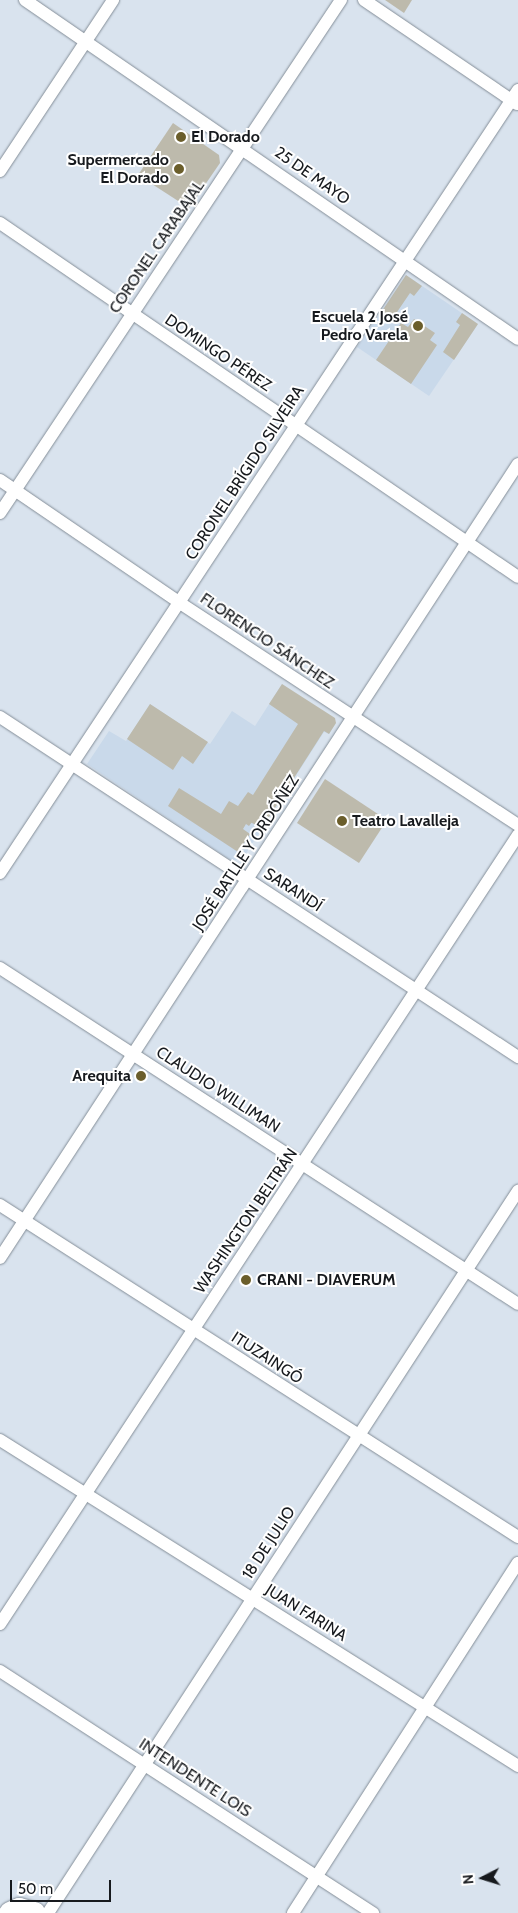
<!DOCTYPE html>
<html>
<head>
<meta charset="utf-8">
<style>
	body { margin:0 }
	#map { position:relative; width:518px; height:1913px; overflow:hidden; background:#d9e3ee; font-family:Cabin,sans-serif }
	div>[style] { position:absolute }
	.built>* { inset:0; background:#c9d9ea }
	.building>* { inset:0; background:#bdbaac }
	.roads { filter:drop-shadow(0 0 1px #848e98) drop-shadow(0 0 1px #848e98) }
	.street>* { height:12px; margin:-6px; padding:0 6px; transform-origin:6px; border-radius:6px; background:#fff }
	.highway>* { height:22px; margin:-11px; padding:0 11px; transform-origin:11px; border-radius:11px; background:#fff }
	.dots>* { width:14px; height:14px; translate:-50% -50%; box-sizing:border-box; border:2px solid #fff; border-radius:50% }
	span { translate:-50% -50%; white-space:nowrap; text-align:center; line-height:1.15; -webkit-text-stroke:4px #fff; paint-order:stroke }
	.poi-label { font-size:16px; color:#171a1e; font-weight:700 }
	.left { translate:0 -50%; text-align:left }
	.right { translate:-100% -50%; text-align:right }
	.street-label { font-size:16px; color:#171a1e }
	.north { position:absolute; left:458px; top:1853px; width:50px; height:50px; -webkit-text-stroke:4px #fff; paint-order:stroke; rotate:265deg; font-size:14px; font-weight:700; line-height:20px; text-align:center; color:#171a1e }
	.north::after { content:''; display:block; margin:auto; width:18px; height:22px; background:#171a1e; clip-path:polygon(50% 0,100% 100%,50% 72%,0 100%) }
	.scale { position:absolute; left:10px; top:1880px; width:101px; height:22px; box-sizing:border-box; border:2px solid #171a1e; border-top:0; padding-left:6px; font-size:15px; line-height:18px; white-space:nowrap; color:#171a1e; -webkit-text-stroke:4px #fff; paint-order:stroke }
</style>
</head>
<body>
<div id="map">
	<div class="built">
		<i style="clip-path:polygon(406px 275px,478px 324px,429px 396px,357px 347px)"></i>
		<i style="clip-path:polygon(282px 684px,336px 723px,329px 734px,324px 732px,243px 858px,232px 861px,87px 764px,109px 731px,126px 741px,150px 704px,210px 744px,232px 711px,255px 726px)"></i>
	</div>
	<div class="building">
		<i style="clip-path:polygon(385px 0,412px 0,404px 13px)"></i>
		<i style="clip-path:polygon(173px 123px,219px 155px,220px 163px,189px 208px,138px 175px)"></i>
		<i style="clip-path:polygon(406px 275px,422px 286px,414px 296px,410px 293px,393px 318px,382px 311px)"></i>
		<i style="clip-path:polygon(462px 313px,478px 324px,454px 360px,443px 352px,460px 325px,456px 322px)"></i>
		<i style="clip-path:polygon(414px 319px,435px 333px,430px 340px,437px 345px,411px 384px,376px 360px,401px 323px,408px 327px)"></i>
		<i style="clip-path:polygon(282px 684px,335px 718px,336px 723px,329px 734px,324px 731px,262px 828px,248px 821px,252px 822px,249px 826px,246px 824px,243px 829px,250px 834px,238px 852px,168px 806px,179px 788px,221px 814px,229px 801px,238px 806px,248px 792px,253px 795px,298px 724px,269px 704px)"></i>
		<i style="clip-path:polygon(150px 704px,208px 742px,193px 764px,182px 756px,173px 770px,127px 739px)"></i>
		<i style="clip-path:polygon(325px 779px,387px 820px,359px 863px,297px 823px)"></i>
	</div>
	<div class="roads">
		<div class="street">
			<i style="left:25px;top:0;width:598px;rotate:34.51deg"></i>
			<i style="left:364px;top:0;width:185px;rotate:34.2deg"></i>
			<i style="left:0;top:171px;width:205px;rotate:-56.5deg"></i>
			<i style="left:0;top:223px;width:627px;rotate:34.35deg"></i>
			<i style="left:0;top:480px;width:218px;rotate:34.3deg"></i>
			<i style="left:180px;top:603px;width:404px;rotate:33.3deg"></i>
			<i style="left:0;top:513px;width:616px;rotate:-56.39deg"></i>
			<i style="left:0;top:717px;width:620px;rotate:33.28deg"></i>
			<i style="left:0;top:873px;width:939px;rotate:-56.51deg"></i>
			<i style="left:0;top:968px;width:617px;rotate:32.97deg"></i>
			<i style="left:0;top:1205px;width:615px;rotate:32.66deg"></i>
			<i style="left:0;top:1258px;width:948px;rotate:-56.88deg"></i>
			<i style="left:0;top:1440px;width:612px;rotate:32.18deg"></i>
			<i style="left:0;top:1624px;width:944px;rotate:-56.71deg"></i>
			<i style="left:0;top:1671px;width:445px;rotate:33deg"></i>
			<i style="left:48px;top:1913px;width:862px;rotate:-56.94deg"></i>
			<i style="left:293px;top:1913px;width:416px;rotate:-57.3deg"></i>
		</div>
		<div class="highway">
			<i style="left:10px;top:1913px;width:10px;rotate:-24deg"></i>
			<i style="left:19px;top:1909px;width:16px;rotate:15deg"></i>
		</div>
	</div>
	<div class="dots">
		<i style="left:181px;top:137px;background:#6b5e2b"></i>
		<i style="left:179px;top:169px;background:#6b5e2b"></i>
		<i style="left:418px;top:326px;background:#6b5e2b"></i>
		<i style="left:342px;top:821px;background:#6b5e2b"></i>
		<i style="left:141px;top:1076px;background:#6b5e2b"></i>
		<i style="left:246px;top:1280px;background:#6b5e2b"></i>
	</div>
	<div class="poi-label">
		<span class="left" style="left:191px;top:137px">El Dorado</span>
		<span class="right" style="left:169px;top:169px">Supermercado<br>El Dorado</span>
		<span class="right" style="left:408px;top:326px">Escuela 2 José<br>Pedro Varela</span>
		<span class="left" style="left:352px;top:821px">Teatro Lavalleja</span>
		<span class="right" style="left:131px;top:1076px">Arequita</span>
		<span class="left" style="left:257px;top:1280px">CRANI - DIAVERUM</span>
	</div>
	<div class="street-label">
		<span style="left:312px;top:176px;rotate:35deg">25 DE MAYO</span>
		<span style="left:157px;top:247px;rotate:-56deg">CORONEL CARABAJAL</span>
		<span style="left:218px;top:353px;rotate:34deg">DOMINGO PÉREZ</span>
		<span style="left:245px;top:473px;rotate:-57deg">CORONEL BRÍGIDO SILVEIRA</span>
		<span style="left:267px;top:641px;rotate:34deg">FLORENCIO SÁNCHEZ</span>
		<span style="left:246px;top:853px;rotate:-57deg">JOSÉ BATLLE Y ORDÓÑEZ</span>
		<span style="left:293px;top:890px;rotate:33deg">SARANDÍ</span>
		<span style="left:218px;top:1090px;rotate:33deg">CLAUDIO WILLIMAN</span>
		<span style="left:246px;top:1221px;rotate:-56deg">WASHINGTON BELTRÁN</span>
		<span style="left:267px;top:1358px;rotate:33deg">ITUZAINGÓ</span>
		<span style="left:269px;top:1543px;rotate:-57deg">18 DE JULIO</span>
		<span style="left:306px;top:1613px;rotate:32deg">JUAN FARINA</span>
		<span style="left:195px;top:1778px;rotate:33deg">INTENDENTE LOIS</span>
	</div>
	<div class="north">N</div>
	<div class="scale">50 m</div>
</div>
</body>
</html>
